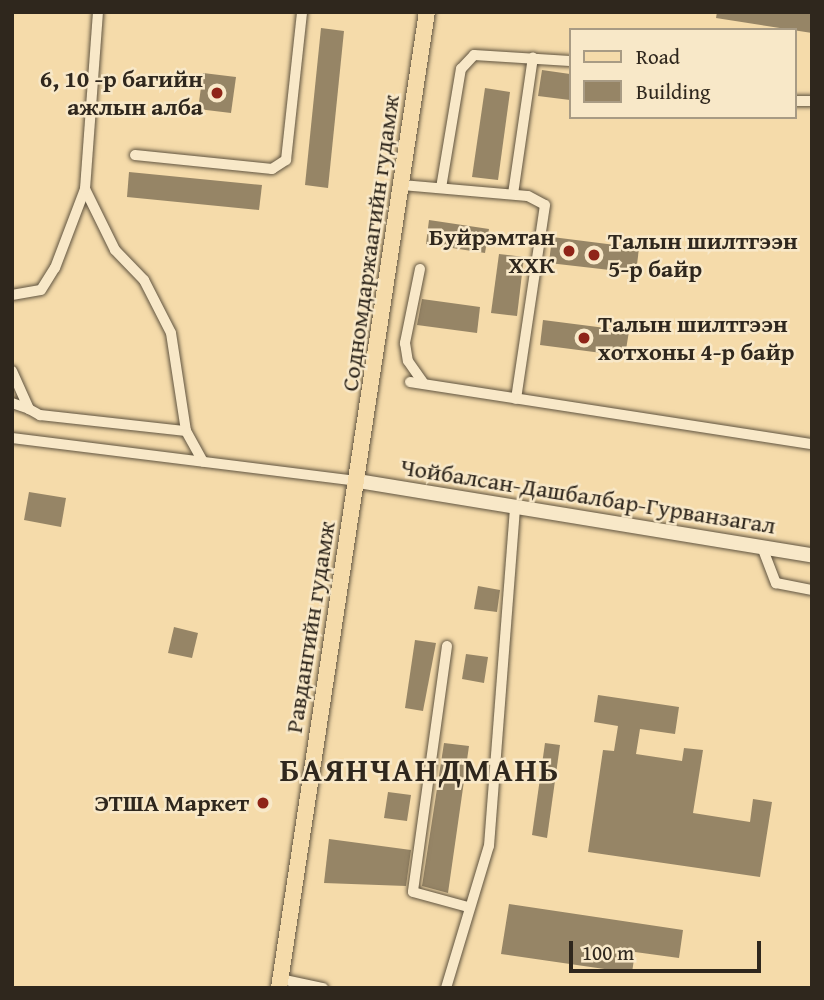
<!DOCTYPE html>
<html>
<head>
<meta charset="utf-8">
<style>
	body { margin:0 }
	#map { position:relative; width:824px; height:1000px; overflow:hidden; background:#f5dbaa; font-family:"Gentium Book Plus",serif }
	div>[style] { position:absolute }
	.building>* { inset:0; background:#968566 }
	.roads { filter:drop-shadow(0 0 2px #605440) drop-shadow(0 0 2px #605440) }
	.street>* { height:10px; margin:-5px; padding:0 5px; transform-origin:5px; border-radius:5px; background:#f8e8c8 }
	.secondary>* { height:14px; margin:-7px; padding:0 7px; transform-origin:7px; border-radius:7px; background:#f8e8c8 }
	.primary>* { height:16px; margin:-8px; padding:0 8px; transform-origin:8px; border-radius:8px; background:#f5dbaa }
	.dots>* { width:19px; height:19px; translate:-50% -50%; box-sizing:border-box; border:4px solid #f8e8c8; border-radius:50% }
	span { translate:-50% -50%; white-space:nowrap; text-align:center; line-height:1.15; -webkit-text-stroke:5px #f8e8c8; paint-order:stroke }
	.poi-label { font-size:24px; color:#2f271d; font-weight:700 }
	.right { translate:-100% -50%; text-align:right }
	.left { translate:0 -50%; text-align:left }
	.street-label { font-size:24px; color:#2f271d }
	.district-label { font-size:32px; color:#2f271d; font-weight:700; letter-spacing:2px }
	.frame { position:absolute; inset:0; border:14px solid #2f271d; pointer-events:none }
	.legend { position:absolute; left:569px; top:28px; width:228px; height:91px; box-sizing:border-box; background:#f8e8c8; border:2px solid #a89b84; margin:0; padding:9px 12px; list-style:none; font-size:21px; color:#2f271d }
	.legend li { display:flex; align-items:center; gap:14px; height:35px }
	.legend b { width:35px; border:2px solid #a89b84 }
	.scale { position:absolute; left:569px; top:941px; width:192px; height:32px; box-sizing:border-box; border:4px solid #2f271d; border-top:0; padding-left:9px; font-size:21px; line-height:24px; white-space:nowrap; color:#2f271d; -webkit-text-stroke:5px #f8e8c8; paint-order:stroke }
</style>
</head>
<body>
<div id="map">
	<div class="building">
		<i style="clip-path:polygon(717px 12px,812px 12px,812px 33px,716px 18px)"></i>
		<i style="clip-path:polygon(321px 28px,344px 31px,328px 188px,305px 185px)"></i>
		<i style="clip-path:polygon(542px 70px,570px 74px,570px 100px,538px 96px)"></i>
		<i style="clip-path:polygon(203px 73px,236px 77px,231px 113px,198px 109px)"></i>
		<i style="clip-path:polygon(485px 88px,510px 92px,498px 180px,472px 177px)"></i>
		<i style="clip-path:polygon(129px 172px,262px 185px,259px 210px,127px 197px)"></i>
		<i style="clip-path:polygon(429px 220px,489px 229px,485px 253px,426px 244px)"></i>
		<i style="clip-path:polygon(552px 237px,639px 248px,636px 273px,549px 263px)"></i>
		<i style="clip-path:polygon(499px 254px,524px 257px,517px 316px,491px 313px)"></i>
		<i style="clip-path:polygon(422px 299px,480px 307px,477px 333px,417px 325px)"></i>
		<i style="clip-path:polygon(543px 320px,629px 331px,625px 356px,540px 345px)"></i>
		<i style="clip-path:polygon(29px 492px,66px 498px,61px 527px,24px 520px)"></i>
		<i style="clip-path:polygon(478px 586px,500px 590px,497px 612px,474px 609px)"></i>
		<i style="clip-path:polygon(174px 627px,198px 633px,192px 658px,168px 653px)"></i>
		<i style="clip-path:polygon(415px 640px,436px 643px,423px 711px,405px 708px)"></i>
		<i style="clip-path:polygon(466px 654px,488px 657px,484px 683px,462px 679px)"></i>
		<i style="clip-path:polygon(598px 695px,679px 707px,675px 734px,640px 729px,636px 754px,682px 761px,684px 748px,703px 750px,693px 813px,750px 822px,753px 799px,772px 802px,760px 877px,588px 852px,603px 750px,614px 751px,618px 726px,594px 722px)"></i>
		<i style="clip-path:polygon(444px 743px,469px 746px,448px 893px,422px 886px)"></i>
		<i style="clip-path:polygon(545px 743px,560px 745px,547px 838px,532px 835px)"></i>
		<i style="clip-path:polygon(388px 792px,411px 795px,407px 821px,384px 818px)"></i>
		<i style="clip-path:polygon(329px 839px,411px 850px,406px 886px,324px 883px)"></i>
		<i style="clip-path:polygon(509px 904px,683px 930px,679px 958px,635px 952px,632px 973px,501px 954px)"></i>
	</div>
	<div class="roads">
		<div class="street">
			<i style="left:794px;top:101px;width:18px"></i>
			<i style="left:135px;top:155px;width:138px;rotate:5.8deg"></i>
			<i style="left:272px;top:169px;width:17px;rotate:-33deg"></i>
			<i style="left:286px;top:160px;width:149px;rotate:-83.8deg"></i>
			<i style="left:402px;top:185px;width:126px;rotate:5deg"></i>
			<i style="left:528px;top:196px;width:19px;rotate:28deg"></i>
			<i style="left:545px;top:205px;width:196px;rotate:98.5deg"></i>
			<i style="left:441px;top:188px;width:121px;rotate:-80.5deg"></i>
			<i style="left:461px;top:69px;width:19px;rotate:-47deg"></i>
			<i style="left:474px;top:55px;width:96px;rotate:3.6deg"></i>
			<i style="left:85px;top:189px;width:68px;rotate:63.8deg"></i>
			<i style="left:115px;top:250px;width:42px;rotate:46deg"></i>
			<i style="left:144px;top:280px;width:59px;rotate:63deg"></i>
			<i style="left:171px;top:333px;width:99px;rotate:81.3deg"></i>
			<i style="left:186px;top:431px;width:35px;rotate:61deg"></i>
			<i style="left:513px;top:194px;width:138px;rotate:-81.7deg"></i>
			<i style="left:420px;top:269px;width:76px;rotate:101.5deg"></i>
			<i style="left:405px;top:343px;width:18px;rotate:81deg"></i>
			<i style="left:408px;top:361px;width:28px;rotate:55deg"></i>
			<i style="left:12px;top:295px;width:29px;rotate:-10deg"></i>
			<i style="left:41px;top:290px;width:26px;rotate:-58deg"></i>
			<i style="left:55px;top:268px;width:85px;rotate:-69.2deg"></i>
			<i style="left:85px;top:189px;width:177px;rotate:-85.8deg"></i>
			<i style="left:12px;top:371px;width:42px;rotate:65.9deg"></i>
			<i style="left:29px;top:409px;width:13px;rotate:29deg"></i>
			<i style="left:40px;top:415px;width:147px;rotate:6.3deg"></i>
			<i style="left:410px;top:382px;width:407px;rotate:8.8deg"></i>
			<i style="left:12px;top:403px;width:18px;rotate:19deg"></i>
			<i style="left:12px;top:438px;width:349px;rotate:7.1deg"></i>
			<i style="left:762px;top:547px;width:39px;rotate:69deg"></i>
			<i style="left:776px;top:583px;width:37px;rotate:11deg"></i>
			<i style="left:447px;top:646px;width:248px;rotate:97.9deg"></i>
			<i style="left:413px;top:892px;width:57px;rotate:15.3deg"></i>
			<i style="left:280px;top:979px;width:44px;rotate:11.8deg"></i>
			<i style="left:446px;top:988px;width:148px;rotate:-73.2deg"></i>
			<i style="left:489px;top:846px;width:340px;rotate:-85.6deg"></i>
		</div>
		<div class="secondary">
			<i style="left:358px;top:481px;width:460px;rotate:9.3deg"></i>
		</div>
		<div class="primary">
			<i style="left:279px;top:988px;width:987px;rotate:-81.38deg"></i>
		</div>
	</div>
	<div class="dots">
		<i style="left:217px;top:93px;background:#8f2418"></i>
		<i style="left:569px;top:251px;background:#8f2418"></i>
		<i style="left:594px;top:255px;background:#8f2418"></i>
		<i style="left:584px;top:338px;background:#8f2418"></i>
		<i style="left:263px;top:803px;background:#8f2418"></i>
	</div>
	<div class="poi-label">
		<span class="right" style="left:203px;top:93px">6, 10 -р багийн<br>ажлын алба</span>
		<span class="right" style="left:555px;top:251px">Буйрэмтан<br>ХХК</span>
		<span class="left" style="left:608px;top:255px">Талын шилтгээн<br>5-р байр</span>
		<span class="left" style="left:598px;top:338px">Талын шилтгээн<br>хотхоны 4-р байр</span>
		<span class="right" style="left:249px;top:803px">ЭТША Маркет</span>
	</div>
	<div class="street-label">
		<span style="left:370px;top:243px;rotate:-82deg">Содномдаржаагийн гудамж</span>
		<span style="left:588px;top:496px;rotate:9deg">Чойбалсан-Дашбалбар-Гурванзагал</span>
		<span style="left:310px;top:627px;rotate:-81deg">Равдангийн гудамж</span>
	</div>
	<div class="district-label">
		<span style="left:420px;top:770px">БАЯНЧАНДМАНЬ</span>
	</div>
	<div class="frame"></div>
	<ul class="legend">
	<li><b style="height:9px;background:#f5dbaa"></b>Road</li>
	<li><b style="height:19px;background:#968566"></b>Building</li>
	</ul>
	<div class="scale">100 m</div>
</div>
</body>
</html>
